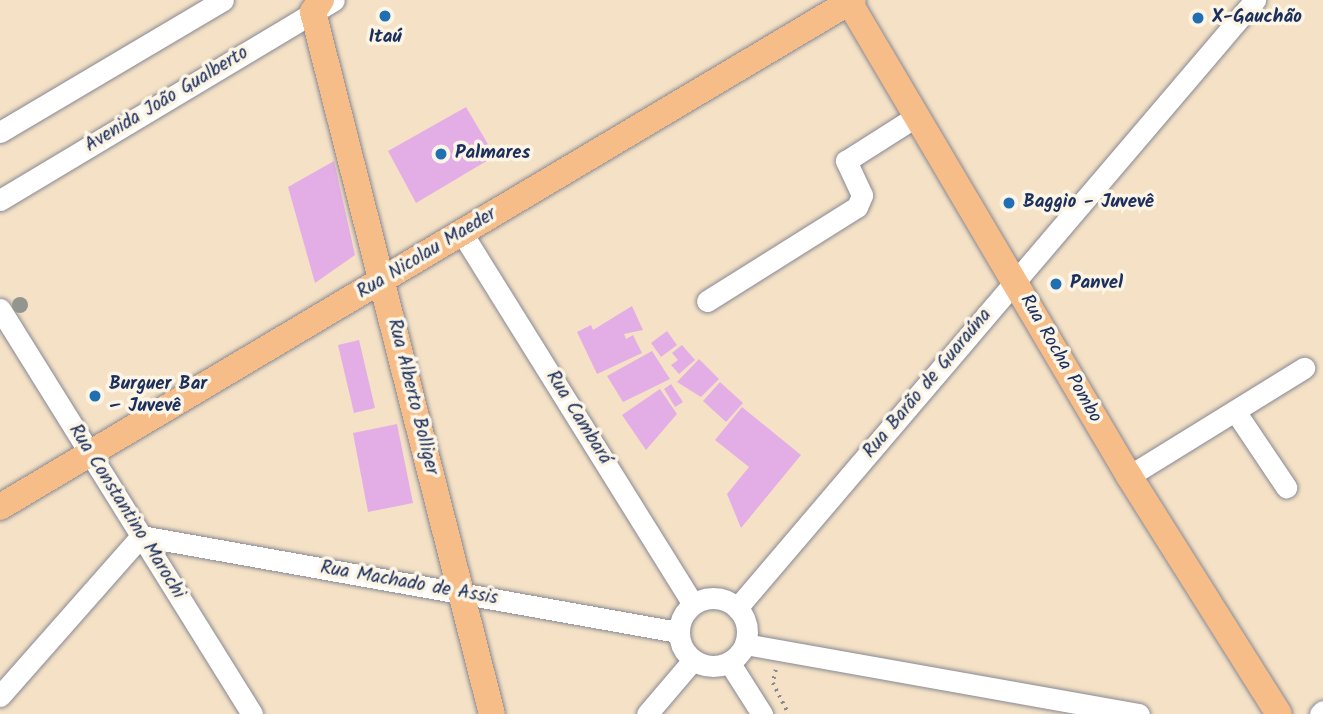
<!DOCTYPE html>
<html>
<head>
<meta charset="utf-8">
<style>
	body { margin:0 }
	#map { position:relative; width:1323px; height:714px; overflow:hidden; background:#f5e2c6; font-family:Kalam,sans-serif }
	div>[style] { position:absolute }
	.building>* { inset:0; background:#e3aee5 }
	.path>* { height:3.5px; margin-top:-1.75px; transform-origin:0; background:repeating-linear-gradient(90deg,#888892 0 2px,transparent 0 7px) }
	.roads { filter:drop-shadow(0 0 2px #888892) drop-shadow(0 0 2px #888892) }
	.minor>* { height:21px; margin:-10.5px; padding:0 10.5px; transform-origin:10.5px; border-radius:10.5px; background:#fff }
	.minor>.ring { margin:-10.5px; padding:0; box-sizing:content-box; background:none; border:21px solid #fff; border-radius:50% }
	.major>* { height:26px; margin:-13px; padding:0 13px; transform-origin:13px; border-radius:13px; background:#f7bd88 }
	.trees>* { width:16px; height:16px; margin:-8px; border-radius:50%; background:#93958f }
	.dots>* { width:19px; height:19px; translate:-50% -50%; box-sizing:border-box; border:4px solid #fcf5e5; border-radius:50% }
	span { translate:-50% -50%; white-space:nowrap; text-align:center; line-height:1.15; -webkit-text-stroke:7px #fcf5e5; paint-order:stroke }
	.poi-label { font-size:19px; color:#1b2f5e; font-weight:700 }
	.left { translate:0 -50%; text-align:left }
	.street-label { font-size:19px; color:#1b2f5e }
</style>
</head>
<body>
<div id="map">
	<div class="building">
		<i style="clip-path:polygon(466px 107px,495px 156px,416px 203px,388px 151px)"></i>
		<i style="clip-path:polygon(334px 161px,355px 255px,315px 283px,288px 187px)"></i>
		<i style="clip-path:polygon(632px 306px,643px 330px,624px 334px,626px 339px,633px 335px,642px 353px,597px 374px,577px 332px,591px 325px,593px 330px)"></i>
		<i style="clip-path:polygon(667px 331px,677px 345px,661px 357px,651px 343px)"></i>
		<i style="clip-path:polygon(359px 340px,375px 408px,354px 413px,338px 345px)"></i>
		<i style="clip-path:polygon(682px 345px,695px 360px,679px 374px,671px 365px,678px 360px,672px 353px)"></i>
		<i style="clip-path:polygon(652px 351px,670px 379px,623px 402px,607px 376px)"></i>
		<i style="clip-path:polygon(699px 359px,719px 379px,701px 397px,677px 382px)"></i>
		<i style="clip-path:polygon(720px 382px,743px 403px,726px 422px,703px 401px)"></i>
		<i style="clip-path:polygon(671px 384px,683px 402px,675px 407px,664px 389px)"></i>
		<i style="clip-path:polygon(660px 389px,677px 414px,646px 450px,622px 415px)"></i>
		<i style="clip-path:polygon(742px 407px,801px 455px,741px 528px,727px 494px,749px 467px,715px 440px)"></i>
		<i style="clip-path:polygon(397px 424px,413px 503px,368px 512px,353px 433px)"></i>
	</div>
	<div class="path">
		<i style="left:776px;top:670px;width:13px;rotate:103deg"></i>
		<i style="left:773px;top:683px;width:35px;rotate:63deg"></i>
	</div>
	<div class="roads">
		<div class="minor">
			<i style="left:0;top:132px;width:259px;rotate:-30.6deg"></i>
			<i style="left:0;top:200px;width:389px;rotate:-30.9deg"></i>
			<i style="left:462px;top:233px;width:437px;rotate:58.1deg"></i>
			<i style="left:707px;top:301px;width:177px;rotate:-32.1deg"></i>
			<i style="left:857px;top:207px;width:13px;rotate:-67deg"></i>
			<i style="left:862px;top:195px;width:38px;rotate:-115deg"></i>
			<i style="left:846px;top:161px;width:82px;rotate:-32.5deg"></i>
			<i style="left:0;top:309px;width:477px;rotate:58.1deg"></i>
			<i style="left:1235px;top:411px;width:92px;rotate:56.1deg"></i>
			<i style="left:1129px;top:476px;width:206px;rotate:-31.7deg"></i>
			<i style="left:141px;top:536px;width:546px;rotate:10.14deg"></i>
			<i class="ring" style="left:679px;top:598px;width:47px;height:47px"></i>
			<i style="left:737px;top:608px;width:799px;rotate:-49.57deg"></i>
			<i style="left:745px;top:644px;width:400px;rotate:10.1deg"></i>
			<i style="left:729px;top:662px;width:62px;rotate:57.6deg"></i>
			<i style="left:0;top:696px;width:213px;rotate:-48.6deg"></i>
			<i style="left:647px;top:714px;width:71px;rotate:-49.6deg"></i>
			<i style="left:1320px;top:714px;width:4px;rotate:-45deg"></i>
		</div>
		<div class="major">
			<i style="left:321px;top:0;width:14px;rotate:124deg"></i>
			<i style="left:313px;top:12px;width:724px;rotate:75.7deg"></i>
			<i style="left:848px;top:0;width:553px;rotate:59.45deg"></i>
			<i style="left:1129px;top:476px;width:281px;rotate:57.8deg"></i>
			<i style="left:0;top:507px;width:992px;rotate:-30.73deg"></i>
		</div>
	</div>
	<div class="trees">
		<i style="left:20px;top:305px"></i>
	</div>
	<div class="dots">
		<i style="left:385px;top:16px;background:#1f6fb2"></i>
		<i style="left:1198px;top:18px;background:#1f6fb2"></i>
		<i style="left:441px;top:154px;background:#1f6fb2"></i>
		<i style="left:1009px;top:203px;background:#1f6fb2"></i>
		<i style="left:1056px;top:284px;background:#1f6fb2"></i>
		<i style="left:95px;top:396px;background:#1f6fb2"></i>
	</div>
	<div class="poi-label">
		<span class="left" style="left:1212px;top:18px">X-Gauchão</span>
		<span style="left:385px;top:38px">Itaú</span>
		<span class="left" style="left:455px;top:154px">Palmares</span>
		<span class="left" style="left:1023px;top:203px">Baggio - Juvevê</span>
		<span class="left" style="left:1070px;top:284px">Panvel</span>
		<span class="left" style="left:109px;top:396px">Burguer Bar<br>– Juvevê</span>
	</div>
	<div class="street-label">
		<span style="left:167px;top:100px;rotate:-31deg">Avenida João Gualberto</span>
		<span style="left:427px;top:254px;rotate:-31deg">Rua Nicolau Maeder</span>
		<span style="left:1060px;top:359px;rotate:60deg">Rua Rocha Pombo</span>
		<span style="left:928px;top:384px;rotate:-50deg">Rua Barão de Guaraúna</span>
		<span style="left:412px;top:397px;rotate:76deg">Rua Alberto Bolliger</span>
		<span style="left:578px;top:418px;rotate:58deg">Rua Cambará</span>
		<span style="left:126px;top:512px;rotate:58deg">Rua Constantino Marochi</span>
		<span style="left:409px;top:584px;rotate:10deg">Rua Machado de Assis</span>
	</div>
</div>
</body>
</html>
